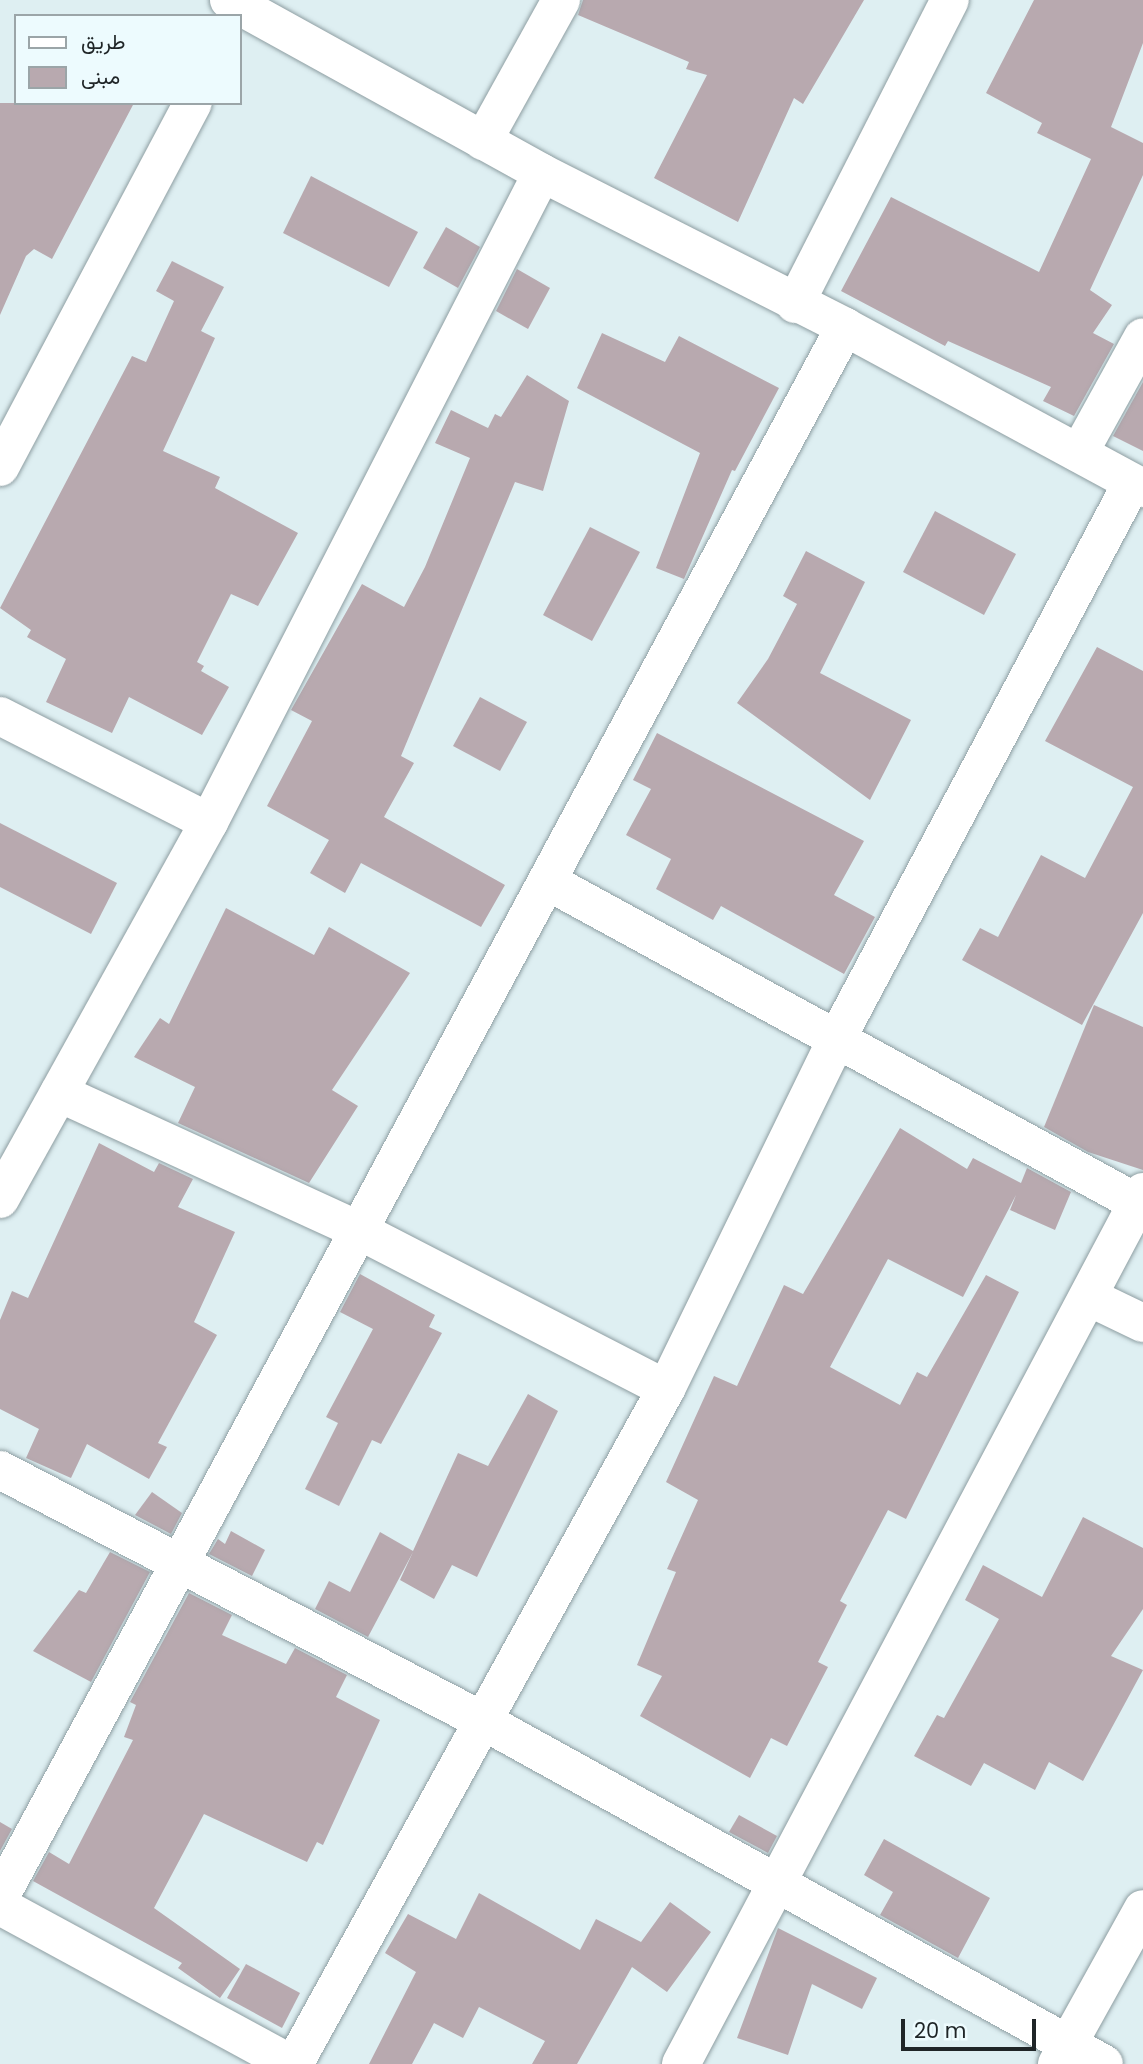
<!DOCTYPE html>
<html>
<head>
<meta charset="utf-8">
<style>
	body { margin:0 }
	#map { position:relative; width:1143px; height:2064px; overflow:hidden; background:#deeff2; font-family:Poppins,Vazirmatn,sans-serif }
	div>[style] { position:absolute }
	.building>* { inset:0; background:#b8a9af }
	.roads { filter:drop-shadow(0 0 2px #8e9ea2) drop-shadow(0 0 2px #8e9ea2) }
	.minor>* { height:38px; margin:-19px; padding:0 19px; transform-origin:19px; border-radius:19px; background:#fff }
	.tertiary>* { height:38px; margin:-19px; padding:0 19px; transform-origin:19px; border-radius:19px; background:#fff }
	span { translate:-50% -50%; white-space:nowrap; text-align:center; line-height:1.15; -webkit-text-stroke:5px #edfbfe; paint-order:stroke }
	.legend { position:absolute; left:14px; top:14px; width:228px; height:91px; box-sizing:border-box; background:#edfbfe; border:2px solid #9ba5a8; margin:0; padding:9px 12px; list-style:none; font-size:21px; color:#1f2527 }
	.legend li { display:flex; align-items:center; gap:14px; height:35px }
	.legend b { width:35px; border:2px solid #9ba5a8 }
	.scale { position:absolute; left:901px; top:2019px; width:135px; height:32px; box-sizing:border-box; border:4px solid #1f2527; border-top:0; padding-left:9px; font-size:21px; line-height:24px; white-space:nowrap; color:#1f2527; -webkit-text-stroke:5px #edfbfe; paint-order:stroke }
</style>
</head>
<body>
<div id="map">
	<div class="building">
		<i style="clip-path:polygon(583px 0,864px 0,803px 104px,794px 98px,738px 222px,654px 178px,707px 75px,686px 69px,689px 62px,578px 15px)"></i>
		<i style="clip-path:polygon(1034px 0,1143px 0,1143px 43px,1111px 127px,1143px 143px,1143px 175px,1090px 290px,1112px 305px,1093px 333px,1114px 344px,1074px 416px,1043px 401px,1051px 387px,948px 341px,945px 346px,841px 291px,891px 197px,1039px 272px,1091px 159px,1037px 133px,1042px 123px,986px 93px)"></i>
		<i style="clip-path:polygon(0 103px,134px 103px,52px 259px,34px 249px,26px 256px,0 315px)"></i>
		<i style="clip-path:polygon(311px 176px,418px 232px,389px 287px,283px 233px)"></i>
		<i style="clip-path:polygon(446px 227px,480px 247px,458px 288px,423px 268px)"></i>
		<i style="clip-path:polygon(172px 261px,224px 287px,201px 331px,215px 338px,163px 451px,220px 477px,215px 488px,298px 533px,258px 606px,231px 594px,197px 662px,204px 666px,201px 671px,229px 687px,202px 735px,129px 697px,112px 733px,46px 702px,66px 659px,27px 637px,31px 630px,0 608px,132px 356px,146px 362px,174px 301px,156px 291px)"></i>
		<i style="clip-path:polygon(517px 269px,550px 288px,528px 329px,496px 311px)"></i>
		<i style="clip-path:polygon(602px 333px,665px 362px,679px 336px,779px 388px,735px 471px,732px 470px,684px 579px,656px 568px,700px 453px,577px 388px)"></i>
		<i style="clip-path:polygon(527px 375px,569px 401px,543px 491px,515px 482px,401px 756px,414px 763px,384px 817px,505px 885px,481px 927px,361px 863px,345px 893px,310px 873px,329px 840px,267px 806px,312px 721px,291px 710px,362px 584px,404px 607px,425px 567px,470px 458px,435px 443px,451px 410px,488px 428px,495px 414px,501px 417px)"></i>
		<i style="clip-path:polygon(1143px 382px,1143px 451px,1113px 436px)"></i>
		<i style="clip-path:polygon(935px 511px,1016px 554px,984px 615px,903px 572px)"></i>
		<i style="clip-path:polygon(590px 527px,640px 552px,592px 641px,543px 615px)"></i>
		<i style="clip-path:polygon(806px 551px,865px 582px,820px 673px,911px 720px,870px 800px,737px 703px,768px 659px,797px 604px,783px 596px)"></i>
		<i style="clip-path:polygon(1097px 647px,1143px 671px,1143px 913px,1082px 1025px,962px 960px,980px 928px,998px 937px,1041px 855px,1085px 878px,1133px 787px,1045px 741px)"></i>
		<i style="clip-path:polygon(480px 697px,527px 722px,500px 771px,453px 746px)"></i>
		<i style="clip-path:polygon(657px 733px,864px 841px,834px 895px,875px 917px,844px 974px,721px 906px,713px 920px,656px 889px,671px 859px,626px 835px,651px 789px,633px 780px)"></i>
		<i style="clip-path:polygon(0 823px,117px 883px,91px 934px,0 887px)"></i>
		<i style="clip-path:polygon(226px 908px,314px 955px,329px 927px,410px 973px,332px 1090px,358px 1106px,309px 1183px,178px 1123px,195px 1087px,134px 1057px,160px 1018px,169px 1024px)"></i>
		<i style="clip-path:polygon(1094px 1005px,1143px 1027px,1143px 1170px,1088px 1152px,1044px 1127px)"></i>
		<i style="clip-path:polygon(900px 1128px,967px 1169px,973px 1158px,1021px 1183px,1027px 1168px,1071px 1192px,1055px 1230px,1010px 1210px,1016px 1195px,963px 1297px,888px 1259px,830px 1367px,900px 1405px,917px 1372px,927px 1377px,986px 1275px,1019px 1292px,906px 1519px,888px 1510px,840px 1601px,847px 1605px,818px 1662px,828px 1667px,787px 1746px,771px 1738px,750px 1778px,640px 1716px,662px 1676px,637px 1665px,676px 1572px,667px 1569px,698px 1500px,666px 1482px,714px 1376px,737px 1386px,784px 1285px,803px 1294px)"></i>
		<i style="clip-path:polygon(99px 1143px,154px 1172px,159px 1163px,193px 1179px,178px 1207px,235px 1232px,194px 1322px,217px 1335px,158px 1443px,167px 1447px,149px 1479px,87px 1444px,71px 1478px,26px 1458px,39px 1429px,0 1409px,0 1320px,12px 1291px,28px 1298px)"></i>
		<i style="clip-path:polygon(360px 1274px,435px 1315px,429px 1327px,442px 1333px,381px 1444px,372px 1440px,339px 1506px,305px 1489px,338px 1423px,326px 1417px,373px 1329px,340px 1312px)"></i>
		<i style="clip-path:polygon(528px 1394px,558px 1411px,477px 1577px,452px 1565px,434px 1599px,400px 1580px,413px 1552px,368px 1637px,315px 1609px,329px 1581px,350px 1592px,380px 1532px,413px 1551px,458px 1453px,488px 1466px)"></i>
		<i style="clip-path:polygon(152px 1492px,182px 1513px,171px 1534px,135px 1515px)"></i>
		<i style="clip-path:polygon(1083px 1517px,1143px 1548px,1143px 1609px,1111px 1656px,1143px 1670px,1083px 1781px,1049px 1762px,1035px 1790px,984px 1763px,971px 1786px,914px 1756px,937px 1715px,944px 1718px,999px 1619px,965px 1600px,983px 1565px,1042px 1597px)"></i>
		<i style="clip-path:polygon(231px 1531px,265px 1550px,252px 1576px,209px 1554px,218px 1539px,225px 1544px)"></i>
		<i style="clip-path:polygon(110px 1552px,150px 1572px,91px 1682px,33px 1651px,79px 1590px,86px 1593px)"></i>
		<i style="clip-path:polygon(189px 1593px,232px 1615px,222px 1635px,286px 1664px,295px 1648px,347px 1675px,336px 1697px,380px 1720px,323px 1845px,317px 1842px,307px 1862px,204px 1814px,154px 1908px,240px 1969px,220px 1998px,178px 1968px,182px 1963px,33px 1881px,49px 1852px,69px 1864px,133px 1740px,124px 1737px,136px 1705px,130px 1702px)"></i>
		<i style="clip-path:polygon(739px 1815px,777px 1836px,768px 1853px,729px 1832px)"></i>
		<i style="clip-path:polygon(0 1822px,12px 1829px,0 1851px)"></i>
		<i style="clip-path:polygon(884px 1839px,990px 1898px,958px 1958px,880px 1915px,893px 1892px,864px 1875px)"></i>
		<i style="clip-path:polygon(479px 1893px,580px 1950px,596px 1919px,641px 1942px,670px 1902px,711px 1932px,667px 1992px,632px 1967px,577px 2064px,532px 2064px,545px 2041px,479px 2007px,463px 2038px,434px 2023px,412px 2064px,369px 2064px,416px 1972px,385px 1953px,408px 1914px,456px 1939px)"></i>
		<i style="clip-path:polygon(778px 1928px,877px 1978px,862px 2009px,812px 1984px,788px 2055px,737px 2038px)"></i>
		<i style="clip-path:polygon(246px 1964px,300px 1993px,282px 2028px,227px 1998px)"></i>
	</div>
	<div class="roads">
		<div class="minor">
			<i style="left:483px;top:141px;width:161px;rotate:-61deg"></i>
			<i style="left:795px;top:304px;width:341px;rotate:-63deg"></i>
			<i style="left:1079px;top:453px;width:132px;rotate:-61.1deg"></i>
			<i style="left:0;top:467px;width:412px;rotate:-62.1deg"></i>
			<i style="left:0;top:716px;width:234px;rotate:26.9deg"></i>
			<i style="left:547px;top:881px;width:672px;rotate:28.62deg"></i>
			<i style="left:59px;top:1093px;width:331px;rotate:24.6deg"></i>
			<i style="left:360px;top:1231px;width:344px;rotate:27.3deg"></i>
			<i style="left:0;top:1199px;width:431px;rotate:-61deg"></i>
			<i style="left:209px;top:822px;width:729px;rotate:-62.84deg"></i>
			<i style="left:1089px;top:1297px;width:60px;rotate:25.7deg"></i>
			<i style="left:0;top:1470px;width:547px;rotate:27.46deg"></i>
			<i style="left:485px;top:1722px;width:707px;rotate:28.92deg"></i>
			<i style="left:0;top:1897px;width:1783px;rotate:-61.71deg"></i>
			<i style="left:0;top:1906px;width:331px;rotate:28.5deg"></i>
			<i style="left:294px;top:2064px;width:771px;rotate:-61.14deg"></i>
			<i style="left:666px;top:1389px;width:386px;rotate:-64deg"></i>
			<i style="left:835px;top:1042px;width:633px;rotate:-62.02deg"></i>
			<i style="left:681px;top:2064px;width:987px;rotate:-62.08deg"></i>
			<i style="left:1057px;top:2064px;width:177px;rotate:-61deg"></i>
		</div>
		<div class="tertiary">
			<i style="left:229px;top:0;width:358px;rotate:28.9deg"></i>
			<i style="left:542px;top:173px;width:340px;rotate:26.9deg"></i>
			<i style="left:845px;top:327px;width:339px;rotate:28.4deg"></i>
		</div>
	</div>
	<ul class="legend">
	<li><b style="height:9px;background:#fff"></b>طريق</li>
	<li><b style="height:19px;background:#b8a9af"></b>مبنى</li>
	</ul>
	<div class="scale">20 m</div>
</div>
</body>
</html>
